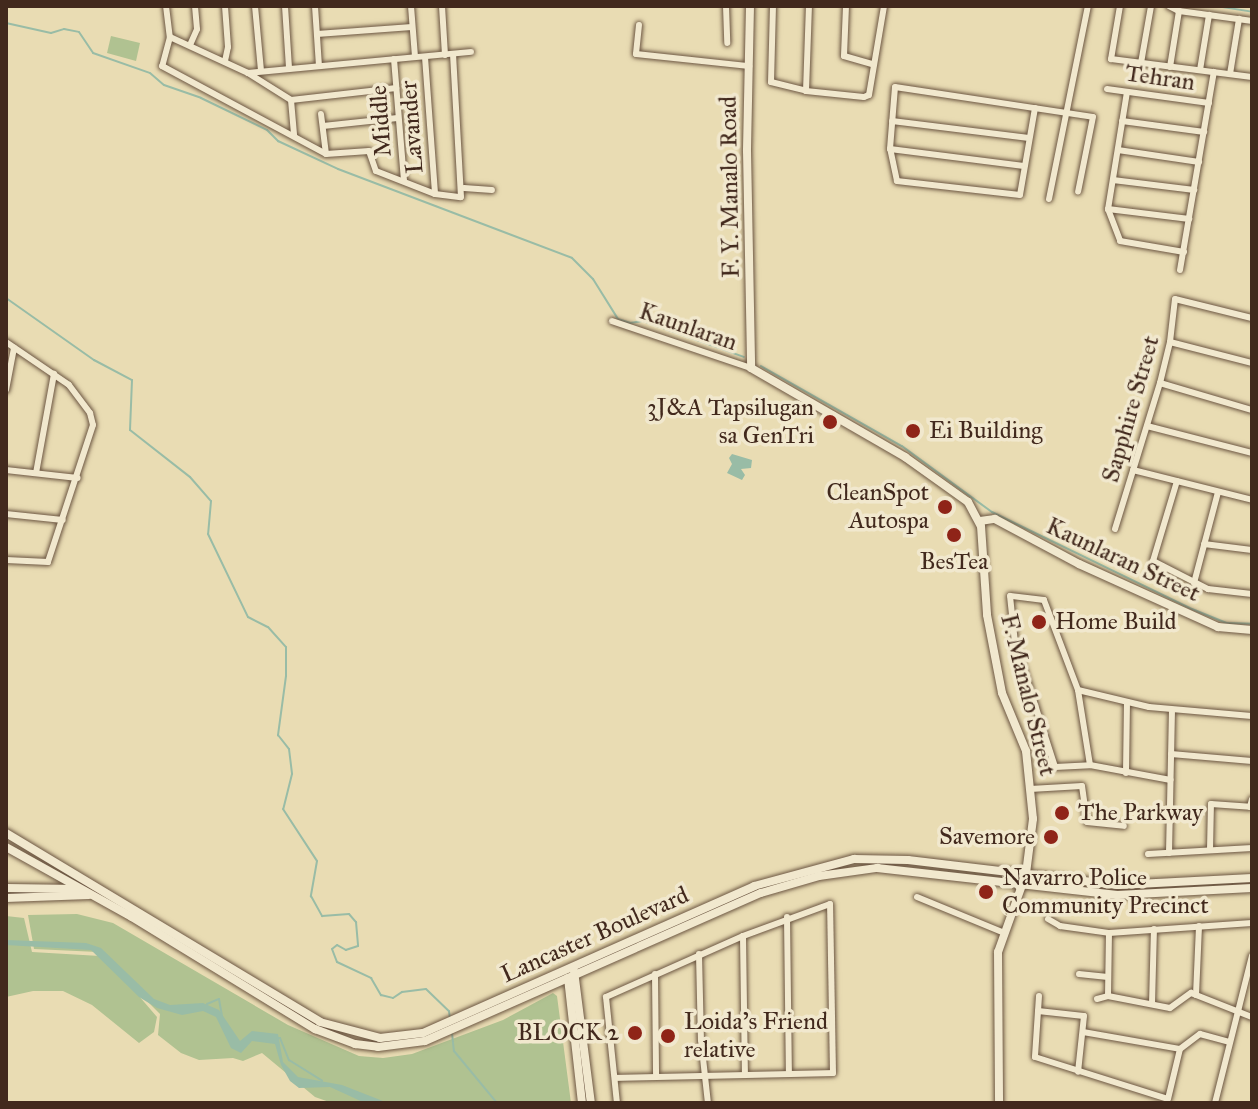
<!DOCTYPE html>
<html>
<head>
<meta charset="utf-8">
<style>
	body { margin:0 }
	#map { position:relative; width:1258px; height:1109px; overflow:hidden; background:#e9dcb3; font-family:"IM FELL Great Primer",serif }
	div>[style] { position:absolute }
	.green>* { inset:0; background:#b0c291 }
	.water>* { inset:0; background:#99bca6 }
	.stream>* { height:2px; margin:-1px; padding:0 1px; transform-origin:1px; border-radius:1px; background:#99bca6 }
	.roads { filter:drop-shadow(0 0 2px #6c5642) drop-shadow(0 0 2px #6c5642) }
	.street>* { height:6px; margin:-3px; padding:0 3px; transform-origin:3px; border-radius:3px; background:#f1e8ce }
	.secondary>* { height:8px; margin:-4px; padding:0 4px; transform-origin:4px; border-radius:4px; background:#f1e8ce }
	.dots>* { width:22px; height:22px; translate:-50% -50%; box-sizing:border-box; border:4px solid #f1e8ce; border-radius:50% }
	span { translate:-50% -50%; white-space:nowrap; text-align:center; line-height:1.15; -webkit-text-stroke:7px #f1e8ce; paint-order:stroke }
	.street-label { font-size:24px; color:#42291d }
	.poi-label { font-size:24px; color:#42291d }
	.right { translate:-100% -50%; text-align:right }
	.left { translate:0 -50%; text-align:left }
	.frame { position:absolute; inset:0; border:8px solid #42291d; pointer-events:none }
</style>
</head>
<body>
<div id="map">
	<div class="green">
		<i style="clip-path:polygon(111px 36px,140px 43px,136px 61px,107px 53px)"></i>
		<i style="clip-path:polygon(77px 914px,113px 923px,288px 1025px,359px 1056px,383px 1058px,412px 1054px,503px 1020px,553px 993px,557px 996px,571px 1103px,332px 1103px,315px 1097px,262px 1053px,243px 1061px,233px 1058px,199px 1060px,181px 1053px,158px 1035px,160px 1014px,120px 974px,157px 1017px,154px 1032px,139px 1043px,92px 1005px,63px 991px,33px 991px,6px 997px,6px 916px,24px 918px,32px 952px,100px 956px,98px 952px,34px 949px,28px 915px)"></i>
	</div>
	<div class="water">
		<i style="clip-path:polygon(732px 454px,752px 460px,751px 468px,741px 469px,745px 475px,742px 480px,727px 473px,732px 464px,729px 458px)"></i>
		<i style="clip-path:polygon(6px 940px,86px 943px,101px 948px,154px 999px,170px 1005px,203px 1003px,219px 1010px,240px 1041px,252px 1031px,278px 1034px,283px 1062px,298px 1077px,342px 1085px,388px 1103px,365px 1103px,330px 1087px,299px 1088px,290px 1081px,281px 1065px,275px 1044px,252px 1041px,241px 1053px,231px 1048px,216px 1017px,203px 1011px,182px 1015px,157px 1008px,139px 997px,91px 950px,6px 945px)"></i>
	</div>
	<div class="stream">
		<i style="left:1216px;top:6px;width:36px;rotate:9deg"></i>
		<i style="left:6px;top:23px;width:46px;rotate:12.5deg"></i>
		<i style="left:51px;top:33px;width:14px;rotate:-17deg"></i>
		<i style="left:64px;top:29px;width:15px;rotate:11deg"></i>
		<i style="left:79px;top:32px;width:25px;rotate:56deg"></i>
		<i style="left:93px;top:53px;width:60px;rotate:19.3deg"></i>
		<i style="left:150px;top:73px;width:18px;rotate:41deg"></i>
		<i style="left:164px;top:85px;width:39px;rotate:19deg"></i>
		<i style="left:201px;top:98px;width:73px;rotate:25.9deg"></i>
		<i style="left:267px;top:130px;width:16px;rotate:45deg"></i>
		<i style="left:278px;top:141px;width:66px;rotate:25deg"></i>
		<i style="left:338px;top:169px;width:250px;rotate:20.8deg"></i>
		<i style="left:572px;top:258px;width:30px;rotate:45deg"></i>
		<i style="left:593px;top:279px;width:47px;rotate:58deg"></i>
		<i style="left:618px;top:319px;width:13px;rotate:18deg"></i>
		<i style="left:630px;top:323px;width:13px;rotate:-9deg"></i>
		<i style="left:643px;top:321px;width:107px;rotate:19.6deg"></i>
		<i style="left:6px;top:298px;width:108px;rotate:35.2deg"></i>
		<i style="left:94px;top:360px;width:43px;rotate:27.8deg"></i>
		<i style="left:132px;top:380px;width:50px;rotate:92.3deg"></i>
		<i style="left:130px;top:430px;width:76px;rotate:38.1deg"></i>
		<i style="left:190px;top:477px;width:32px;rotate:49deg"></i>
		<i style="left:211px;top:501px;width:33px;rotate:95deg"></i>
		<i style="left:208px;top:534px;width:92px;rotate:64.3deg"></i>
		<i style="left:248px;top:617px;width:22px;rotate:27deg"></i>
		<i style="left:268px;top:627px;width:27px;rotate:48deg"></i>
		<i style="left:286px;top:647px;width:29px;rotate:90deg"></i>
		<i style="left:286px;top:676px;width:60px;rotate:97.7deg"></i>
		<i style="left:278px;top:735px;width:18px;rotate:52deg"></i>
		<i style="left:289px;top:749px;width:25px;rotate:83deg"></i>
		<i style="left:292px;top:774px;width:36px;rotate:104deg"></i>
		<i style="left:283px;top:809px;width:62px;rotate:56.8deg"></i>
		<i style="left:317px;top:861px;width:36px;rotate:100deg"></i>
		<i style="left:311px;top:896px;width:23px;rotate:61deg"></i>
		<i style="left:322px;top:916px;width:27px;rotate:-4deg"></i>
		<i style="left:349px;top:914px;width:11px;rotate:49deg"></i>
		<i style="left:356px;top:922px;width:24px;rotate:85deg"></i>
		<i style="left:358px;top:946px;width:13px;rotate:162deg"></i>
		<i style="left:346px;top:950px;width:10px;rotate:-151deg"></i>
		<i style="left:337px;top:945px;width:6px;rotate:141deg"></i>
		<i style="left:332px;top:949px;width:14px;rotate:69deg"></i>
		<i style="left:337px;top:962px;width:38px;rotate:25deg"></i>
		<i style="left:371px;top:978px;width:20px;rotate:60deg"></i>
		<i style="left:381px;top:995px;width:12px;rotate:14deg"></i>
		<i style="left:393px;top:998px;width:11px;rotate:-34deg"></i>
		<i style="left:402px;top:992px;width:24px;rotate:-7deg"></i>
		<i style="left:426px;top:989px;width:32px;rotate:44deg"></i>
		<i style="left:449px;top:1011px;width:8px;rotate:83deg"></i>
		<i style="left:761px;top:366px;width:162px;rotate:29.6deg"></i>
		<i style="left:902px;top:446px;width:112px;rotate:36.3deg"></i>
		<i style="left:992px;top:512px;width:222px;rotate:25.9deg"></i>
		<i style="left:1192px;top:609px;width:38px;rotate:22deg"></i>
		<i style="left:1227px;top:623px;width:25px;rotate:2deg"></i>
		<i style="left:207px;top:1004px;width:13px;rotate:-23deg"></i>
		<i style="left:219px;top:999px;width:17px;rotate:80deg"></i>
		<i style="left:452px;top:1033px;width:18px;rotate:84deg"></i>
		<i style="left:454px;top:1051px;width:67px;rotate:50.4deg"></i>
		<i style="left:277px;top:1038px;width:3px"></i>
		<i style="left:280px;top:1038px;width:24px;rotate:68deg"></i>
		<i style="left:289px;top:1060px;width:39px;rotate:32deg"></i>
	</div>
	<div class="roads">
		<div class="street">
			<i style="left:166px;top:6px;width:31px;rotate:83deg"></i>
			<i style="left:170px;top:37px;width:30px;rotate:105deg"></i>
			<i style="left:162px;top:66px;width:186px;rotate:28.2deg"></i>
			<i style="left:326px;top:154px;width:43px;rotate:-4deg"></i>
			<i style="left:369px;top:151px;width:21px;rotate:71deg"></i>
			<i style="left:376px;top:171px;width:63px;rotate:21.3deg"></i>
			<i style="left:435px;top:194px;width:26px;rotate:7deg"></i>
			<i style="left:461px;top:197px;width:143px;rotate:-93.2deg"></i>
			<i style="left:255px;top:6px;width:65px;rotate:84.7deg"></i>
			<i style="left:285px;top:6px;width:62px;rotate:86.3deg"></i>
			<i style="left:315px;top:6px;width:60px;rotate:86.2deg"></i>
			<i style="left:411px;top:6px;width:51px;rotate:85.5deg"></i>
			<i style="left:442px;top:6px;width:49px;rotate:86.5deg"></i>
			<i style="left:726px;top:6px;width:37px;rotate:88deg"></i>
			<i style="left:773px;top:6px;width:76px;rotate:91.5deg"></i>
			<i style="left:771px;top:82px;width:36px;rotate:14deg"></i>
			<i style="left:806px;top:91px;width:58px;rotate:5.9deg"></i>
			<i style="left:864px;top:97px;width:5px;rotate:-22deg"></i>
			<i style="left:869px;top:95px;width:90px;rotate:-80.4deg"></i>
			<i style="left:846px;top:6px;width:50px;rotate:92.3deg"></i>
			<i style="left:844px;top:56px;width:29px;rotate:16deg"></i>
			<i style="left:1120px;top:6px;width:54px;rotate:99.6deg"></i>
			<i style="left:1111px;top:59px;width:142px;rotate:7.3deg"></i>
			<i style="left:1169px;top:6px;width:11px;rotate:27deg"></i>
			<i style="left:1179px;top:11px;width:74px;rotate:7.8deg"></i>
			<i style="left:639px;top:25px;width:29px;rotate:96deg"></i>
			<i style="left:636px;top:54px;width:114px;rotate:6.1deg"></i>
			<i style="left:317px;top:34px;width:95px;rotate:-4.2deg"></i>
			<i style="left:170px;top:37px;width:86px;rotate:24.8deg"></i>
			<i style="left:248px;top:73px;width:51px;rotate:32.1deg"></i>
			<i style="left:291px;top:100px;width:106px;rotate:-6.5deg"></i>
			<i style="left:190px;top:45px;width:17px;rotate:-66deg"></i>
			<i style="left:197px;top:29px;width:23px;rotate:-95deg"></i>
			<i style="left:425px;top:57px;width:137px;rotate:85.8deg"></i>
			<i style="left:394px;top:59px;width:122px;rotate:85.3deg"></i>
			<i style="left:225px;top:61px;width:14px;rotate:-78deg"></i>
			<i style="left:228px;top:47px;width:41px;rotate:-94.2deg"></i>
			<i style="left:1141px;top:63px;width:58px;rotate:-80deg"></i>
			<i style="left:1170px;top:67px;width:57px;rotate:-80.9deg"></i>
			<i style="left:1200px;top:70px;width:56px;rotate:-80.7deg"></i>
			<i style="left:248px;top:73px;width:224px;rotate:-5.4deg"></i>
			<i style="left:1230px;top:74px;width:56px;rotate:-80.7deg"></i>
			<i style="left:1107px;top:89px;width:103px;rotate:7.8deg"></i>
			<i style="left:806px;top:91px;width:85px;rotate:-88deg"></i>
			<i style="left:1127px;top:92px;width:119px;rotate:99.2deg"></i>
			<i style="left:1108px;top:209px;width:34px;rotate:69deg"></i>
			<i style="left:1120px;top:241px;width:65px;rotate:9.8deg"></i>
			<i style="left:291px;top:100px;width:36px;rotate:85deg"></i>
			<i style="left:1035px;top:108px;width:88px;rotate:99.8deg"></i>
			<i style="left:1020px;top:195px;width:124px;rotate:-173.5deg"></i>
			<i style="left:897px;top:181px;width:33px;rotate:-102deg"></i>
			<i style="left:890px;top:149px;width:62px;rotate:-85.4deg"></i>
			<i style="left:895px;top:87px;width:200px;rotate:8.6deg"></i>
			<i style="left:1093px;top:117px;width:76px;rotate:101.3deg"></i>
			<i style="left:321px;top:114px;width:40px;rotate:82.9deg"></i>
			<i style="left:892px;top:121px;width:138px;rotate:7.1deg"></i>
			<i style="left:1122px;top:121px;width:83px;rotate:7.6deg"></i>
			<i style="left:323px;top:126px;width:75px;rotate:-6.1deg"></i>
			<i style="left:890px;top:149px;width:135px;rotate:7.2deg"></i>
			<i style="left:1118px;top:150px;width:82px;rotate:8.4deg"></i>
			<i style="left:1113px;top:180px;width:82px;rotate:7deg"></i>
			<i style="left:464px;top:188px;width:28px;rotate:4deg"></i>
			<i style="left:1049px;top:199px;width:197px;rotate:-78.6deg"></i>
			<i style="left:1108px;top:209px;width:82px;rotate:7deg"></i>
			<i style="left:1180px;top:270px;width:201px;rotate:-80.3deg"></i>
			<i style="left:612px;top:321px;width:147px;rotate:18.7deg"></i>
			<i style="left:6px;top:342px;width:76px;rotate:34.3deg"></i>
			<i style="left:69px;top:385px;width:35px;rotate:53deg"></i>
			<i style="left:90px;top:413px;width:12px;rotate:76deg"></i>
			<i style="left:93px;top:425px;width:144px;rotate:108.2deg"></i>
			<i style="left:48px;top:562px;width:42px;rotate:-177.3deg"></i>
			<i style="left:1170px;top:342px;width:85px;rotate:14.4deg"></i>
			<i style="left:1160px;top:383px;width:96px;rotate:16.4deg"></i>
			<i style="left:6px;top:390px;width:43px;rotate:-79.2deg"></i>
			<i style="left:1147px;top:426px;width:108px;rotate:14.4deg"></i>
			<i style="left:6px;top:470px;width:72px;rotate:6.3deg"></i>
			<i style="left:1133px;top:470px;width:123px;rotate:14.1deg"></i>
			<i style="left:36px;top:473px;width:101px;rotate:-79.7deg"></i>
			<i style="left:1177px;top:481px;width:84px;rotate:106.7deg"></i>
			<i style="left:1153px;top:561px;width:62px;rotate:27deg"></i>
			<i style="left:1208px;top:589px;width:44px;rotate:6.5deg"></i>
			<i style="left:6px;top:514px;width:57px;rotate:6deg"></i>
			<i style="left:1115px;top:529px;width:153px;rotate:-72.9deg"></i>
			<i style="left:1160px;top:383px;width:42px;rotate:-76.3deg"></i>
			<i style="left:1170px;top:342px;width:43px;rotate:-83.4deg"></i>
			<i style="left:1175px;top:299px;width:79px;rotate:13.9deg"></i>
			<i style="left:1204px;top:544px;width:48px;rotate:7.1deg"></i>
			<i style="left:1194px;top:583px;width:94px;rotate:-75.2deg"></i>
			<i style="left:1078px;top:690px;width:73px;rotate:13.5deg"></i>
			<i style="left:1149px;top:707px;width:103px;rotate:5deg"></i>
			<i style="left:1171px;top:754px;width:81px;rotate:4.9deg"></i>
			<i style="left:1090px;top:765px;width:76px;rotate:-99.1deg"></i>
			<i style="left:1078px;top:690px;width:96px;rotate:-110.7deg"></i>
			<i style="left:1044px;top:600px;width:34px;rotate:-173deg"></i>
			<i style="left:1010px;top:596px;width:47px;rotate:83.9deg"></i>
			<i style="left:1015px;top:643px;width:130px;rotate:72.1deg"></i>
			<i style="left:1055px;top:767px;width:35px;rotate:-3deg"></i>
			<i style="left:1090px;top:765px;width:82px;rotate:10.5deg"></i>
			<i style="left:1126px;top:773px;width:71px;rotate:-89.2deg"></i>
			<i style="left:1030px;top:789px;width:52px;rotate:-3.3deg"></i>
			<i style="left:1082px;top:786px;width:36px;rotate:82deg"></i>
			<i style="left:1087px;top:822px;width:37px;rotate:6deg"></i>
			<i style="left:1210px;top:850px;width:46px;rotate:-88.8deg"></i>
			<i style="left:1211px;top:804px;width:39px;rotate:4deg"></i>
			<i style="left:1250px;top:807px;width:8px;rotate:-76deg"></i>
			<i style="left:1169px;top:853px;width:143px;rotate:-88.8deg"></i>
			<i style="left:1148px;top:854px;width:104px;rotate:-3.3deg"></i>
			<i style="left:917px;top:897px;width:92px;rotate:22.4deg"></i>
			<i style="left:787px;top:917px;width:157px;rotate:89.3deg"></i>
			<i style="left:1048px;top:919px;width:14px;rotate:30deg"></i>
			<i style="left:1060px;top:926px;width:49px;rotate:8.1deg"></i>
			<i style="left:1109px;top:933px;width:143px;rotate:-4deg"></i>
			<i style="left:743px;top:936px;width:139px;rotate:89.2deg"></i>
			<i style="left:699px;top:954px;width:86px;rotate:88.7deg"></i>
			<i style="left:701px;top:1040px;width:63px;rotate:83.7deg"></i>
			<i style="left:655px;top:974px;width:103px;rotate:89.4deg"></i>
			<i style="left:1079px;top:974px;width:29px;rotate:6deg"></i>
			<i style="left:1196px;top:995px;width:69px;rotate:-87.5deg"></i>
			<i style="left:1039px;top:996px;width:61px;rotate:93.8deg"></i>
			<i style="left:1035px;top:1057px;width:139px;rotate:17.5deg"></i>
			<i style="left:1168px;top:1099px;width:51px;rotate:-76.5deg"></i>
			<i style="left:1108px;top:996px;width:63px;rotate:-89.1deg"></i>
			<i style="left:1097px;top:999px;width:11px;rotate:-15deg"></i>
			<i style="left:1108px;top:996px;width:63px;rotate:11deg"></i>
			<i style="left:1170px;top:1008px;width:26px;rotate:-36deg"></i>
			<i style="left:1191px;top:993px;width:66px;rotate:21.5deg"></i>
			<i style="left:1152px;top:1004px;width:75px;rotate:-88.5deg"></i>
			<i style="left:1038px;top:1011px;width:46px;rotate:6.2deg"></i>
			<i style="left:1084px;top:1016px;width:56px;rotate:96.1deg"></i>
			<i style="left:1083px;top:1032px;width:98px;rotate:9.9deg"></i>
			<i style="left:1180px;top:1049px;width:25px;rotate:-37deg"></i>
			<i style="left:1200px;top:1034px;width:31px;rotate:15deg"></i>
			<i style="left:615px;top:1078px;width:218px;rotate:-1.3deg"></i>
			<i style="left:833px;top:1073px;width:169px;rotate:-91deg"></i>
			<i style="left:830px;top:904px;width:93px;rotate:159.8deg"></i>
			<i style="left:743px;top:936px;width:150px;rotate:156deg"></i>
			<i style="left:606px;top:997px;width:107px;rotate:84.1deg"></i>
			<i style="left:1215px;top:1103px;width:152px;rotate:-75.9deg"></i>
		</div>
		<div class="secondary">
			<i style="left:750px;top:6px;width:145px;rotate:91.2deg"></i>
			<i style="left:747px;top:151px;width:217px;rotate:88.9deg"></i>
			<i style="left:751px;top:368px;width:178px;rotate:30deg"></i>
			<i style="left:905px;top:457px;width:77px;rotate:35.5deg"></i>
			<i style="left:968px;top:502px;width:27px;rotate:62deg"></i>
			<i style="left:981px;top:526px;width:89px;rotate:86.1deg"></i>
			<i style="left:987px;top:615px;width:79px;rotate:79.1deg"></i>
			<i style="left:1002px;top:693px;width:63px;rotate:67.5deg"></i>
			<i style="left:1026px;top:751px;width:68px;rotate:84.1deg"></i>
			<i style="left:1033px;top:819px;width:55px;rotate:97.3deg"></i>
			<i style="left:1026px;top:874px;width:83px;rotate:109.7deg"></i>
			<i style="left:998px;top:952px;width:151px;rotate:89.6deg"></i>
			<i style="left:980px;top:521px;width:15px;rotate:-8deg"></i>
			<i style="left:995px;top:519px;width:95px;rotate:28.2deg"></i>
			<i style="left:1079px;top:564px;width:153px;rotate:24.4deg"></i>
			<i style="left:1218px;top:627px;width:34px;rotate:5deg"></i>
			<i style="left:6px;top:833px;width:366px;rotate:31deg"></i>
			<i style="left:320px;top:1022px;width:62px;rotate:14.9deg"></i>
			<i style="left:380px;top:1038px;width:43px;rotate:-6.6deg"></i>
			<i style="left:423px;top:1033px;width:362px;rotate:-23.9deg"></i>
			<i style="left:754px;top:886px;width:104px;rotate:-15.1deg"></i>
			<i style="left:854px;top:859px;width:54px;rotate:1.1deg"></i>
			<i style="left:908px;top:860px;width:211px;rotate:6.8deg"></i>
			<i style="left:1118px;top:885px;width:134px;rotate:-3deg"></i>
			<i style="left:6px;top:847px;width:144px;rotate:29.1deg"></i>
			<i style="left:132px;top:917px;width:215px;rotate:31.5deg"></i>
			<i style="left:315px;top:1029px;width:43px;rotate:20.6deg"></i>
			<i style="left:355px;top:1044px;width:23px;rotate:7deg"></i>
			<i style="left:378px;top:1047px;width:47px;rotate:-7.3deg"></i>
			<i style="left:425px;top:1041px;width:367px;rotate:-23.8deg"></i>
			<i style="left:761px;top:893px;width:60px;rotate:-16.3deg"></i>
			<i style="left:819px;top:876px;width:59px;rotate:-7.9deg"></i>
			<i style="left:877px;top:868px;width:242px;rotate:6.4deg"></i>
			<i style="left:1117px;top:895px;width:135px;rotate:-3deg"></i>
			<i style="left:6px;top:888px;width:73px;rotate:0.8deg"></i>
			<i style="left:6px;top:898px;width:83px;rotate:-2.1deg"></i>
			<i style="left:574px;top:971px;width:133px;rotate:82.7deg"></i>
			<i style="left:568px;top:978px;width:126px;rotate:83.6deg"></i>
		</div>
	</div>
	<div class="dots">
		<i style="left:830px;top:422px;background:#8f2418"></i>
		<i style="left:913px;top:431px;background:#8f2418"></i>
		<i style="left:945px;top:507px;background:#8f2418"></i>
		<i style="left:954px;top:535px;background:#8f2418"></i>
		<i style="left:1039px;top:622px;background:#8f2418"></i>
		<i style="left:1062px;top:813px;background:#8f2418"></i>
		<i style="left:1051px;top:837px;background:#8f2418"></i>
		<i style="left:986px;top:892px;background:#8f2418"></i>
		<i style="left:635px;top:1033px;background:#8f2418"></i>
		<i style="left:668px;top:1036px;background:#8f2418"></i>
	</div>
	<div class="street-label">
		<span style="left:1160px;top:78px;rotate:8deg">Tehran</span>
		<span style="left:381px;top:121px;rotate:-94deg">Middle</span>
		<span style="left:412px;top:127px;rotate:-94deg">Lavander</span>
		<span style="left:730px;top:187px;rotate:-91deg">F. Y. Manalo Road</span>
		<span style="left:688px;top:327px;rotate:19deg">Kaunlaran</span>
		<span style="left:1131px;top:409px;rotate:-74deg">Sapphire Street</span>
		<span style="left:1123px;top:560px;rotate:25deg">Kaunlaran Street</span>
		<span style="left:1028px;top:695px;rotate:76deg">F. Manalo Street</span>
		<span style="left:595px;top:935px;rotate:-24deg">Lancaster Boulevard</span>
	</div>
	<div class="poi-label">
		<span class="right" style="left:814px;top:422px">3J&amp;A Tapsilugan<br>sa GenTri</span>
		<span class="left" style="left:929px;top:431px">Ei Building</span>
		<span class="right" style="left:929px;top:507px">CleanSpot<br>Autospa</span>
		<span style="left:954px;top:562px">BesTea</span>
		<span class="left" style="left:1055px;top:622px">Home Build</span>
		<span class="left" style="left:1078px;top:813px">The Parkway</span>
		<span class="right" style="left:1035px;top:837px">Savemore</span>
		<span class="left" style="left:1002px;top:892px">Navarro Police<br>Community Precinct</span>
		<span class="left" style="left:684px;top:1036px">Loida’s Friend<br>relative</span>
		<span class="right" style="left:619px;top:1033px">BLOCK 2</span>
	</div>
	<div class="frame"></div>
</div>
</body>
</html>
